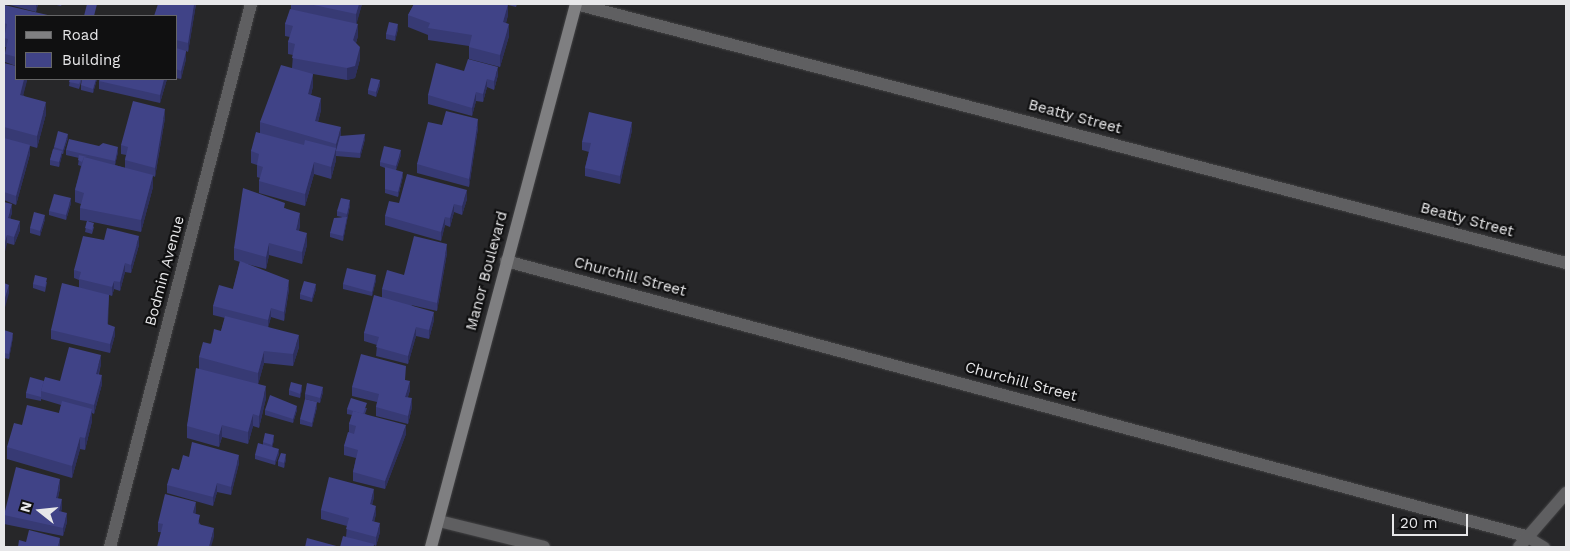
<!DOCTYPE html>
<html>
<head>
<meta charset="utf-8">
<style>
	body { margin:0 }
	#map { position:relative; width:1570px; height:551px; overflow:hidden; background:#272729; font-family:"Work Sans",sans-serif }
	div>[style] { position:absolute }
	.roads { filter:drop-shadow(0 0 1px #424244) drop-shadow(0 0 1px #424244) }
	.lane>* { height:11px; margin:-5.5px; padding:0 5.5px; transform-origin:5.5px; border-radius:5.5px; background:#5f5f61 }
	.street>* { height:12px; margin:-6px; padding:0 6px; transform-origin:6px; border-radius:6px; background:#5f5f61 }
	.secondary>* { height:12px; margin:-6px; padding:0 6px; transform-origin:6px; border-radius:6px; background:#7f7f81 }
	.wall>* { inset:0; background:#373a74 }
	.shaded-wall>* { inset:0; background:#2d2f5e }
	.building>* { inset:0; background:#404387 }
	span { translate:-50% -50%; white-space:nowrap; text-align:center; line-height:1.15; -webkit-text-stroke:4.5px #101011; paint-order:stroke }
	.street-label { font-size:15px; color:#e7e7e9 }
	.frame { position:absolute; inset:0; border:5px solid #e7e7e9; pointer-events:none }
	.legend { position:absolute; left:15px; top:15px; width:162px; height:65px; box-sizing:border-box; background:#101011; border:1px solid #666667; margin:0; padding:6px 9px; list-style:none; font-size:15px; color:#e7e7e9 }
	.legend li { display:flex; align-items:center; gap:10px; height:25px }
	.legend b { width:25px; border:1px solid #666667 }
	.north { position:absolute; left:15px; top:486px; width:50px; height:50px; -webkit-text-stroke:4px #101011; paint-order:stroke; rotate:286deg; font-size:14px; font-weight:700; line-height:20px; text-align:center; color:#e7e7e9 }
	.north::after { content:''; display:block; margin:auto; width:18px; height:22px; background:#e7e7e9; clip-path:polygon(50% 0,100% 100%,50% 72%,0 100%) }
	.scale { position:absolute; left:1392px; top:514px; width:76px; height:22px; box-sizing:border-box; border:2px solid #e7e7e9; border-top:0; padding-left:6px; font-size:15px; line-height:18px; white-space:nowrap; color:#e7e7e9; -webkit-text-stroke:4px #101011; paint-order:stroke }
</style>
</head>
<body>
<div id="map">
	<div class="roads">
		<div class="lane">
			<i style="left:1526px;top:536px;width:21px;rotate:31deg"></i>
		</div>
		<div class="street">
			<i style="left:576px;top:4px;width:1023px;rotate:14.66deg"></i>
			<i style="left:506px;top:261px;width:1056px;rotate:15.09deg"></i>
			<i style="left:439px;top:521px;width:108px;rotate:13.9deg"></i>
			<i style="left:110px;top:547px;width:561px;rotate:-75.44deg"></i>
			<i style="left:1519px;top:547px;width:72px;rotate:-49deg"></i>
		</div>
		<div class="secondary">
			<i style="left:431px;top:547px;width:562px;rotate:-75.05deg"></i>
		</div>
	</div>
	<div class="wall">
		<i style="clip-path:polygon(6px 4px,38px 4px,36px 12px)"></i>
		<i style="clip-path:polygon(52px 4px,62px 4px,61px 6px)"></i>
		<i style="clip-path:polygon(158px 4px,196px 4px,188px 52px,186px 51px,186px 59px,181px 79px,176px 78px,176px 16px)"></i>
		<i style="clip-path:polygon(291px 4px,362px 4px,356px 24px,358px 36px,356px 43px,360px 59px,355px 78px,347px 80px,313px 74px,313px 86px,311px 95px,321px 110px,318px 122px,341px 136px,365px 139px,360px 158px,336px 156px,336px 160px,331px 179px,314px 174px,305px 206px,259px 193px,259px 181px,260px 178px,257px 177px,257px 165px,251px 163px,251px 151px,260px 133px,260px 122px,292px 68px,293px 55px,288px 54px,288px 42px,290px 37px,285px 36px,285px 24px,291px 9px)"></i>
		<i style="clip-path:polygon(414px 4px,517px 4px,516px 7px,508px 5px,508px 15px,506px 23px,509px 36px,500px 67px,469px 59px,469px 46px,428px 40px,428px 35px,408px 27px,408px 15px)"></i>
		<i style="clip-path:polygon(4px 5px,16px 16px,16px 66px,5px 62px,5px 54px,6px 47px,4px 47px,4px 36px,5px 32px,4px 32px)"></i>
		<i style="clip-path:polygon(398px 29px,395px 41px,386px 39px,386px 34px)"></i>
		<i style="clip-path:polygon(4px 63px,27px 79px,23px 95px,46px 114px,37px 148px,30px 146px,30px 154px,16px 205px,4px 200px)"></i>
		<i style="clip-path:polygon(464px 71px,498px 75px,494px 90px,487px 87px,483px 102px,476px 101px,472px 116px,428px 104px,428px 95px)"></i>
		<i style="clip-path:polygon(70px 79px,82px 79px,79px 89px,69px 86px)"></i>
		<i style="clip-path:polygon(97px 79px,93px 93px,81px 90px,81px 85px)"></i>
		<i style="clip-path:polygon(167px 79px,160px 103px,99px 89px,99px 81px)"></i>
		<i style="clip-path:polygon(380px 85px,376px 97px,368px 94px,368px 90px)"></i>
		<i style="clip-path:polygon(165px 118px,155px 177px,153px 176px,153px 187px,141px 232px,88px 221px,94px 227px,92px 234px,85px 232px,87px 221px,80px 220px,80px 208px,81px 204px,75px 202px,75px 190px,81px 166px,78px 165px,79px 158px,66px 155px,66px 150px,118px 152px,115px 165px,125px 168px,125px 160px,126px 155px,121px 154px,121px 145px)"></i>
		<i style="clip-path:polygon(442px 125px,478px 128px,469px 187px,417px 173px,417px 164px)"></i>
		<i style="clip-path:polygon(632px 130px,620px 184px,585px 176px,585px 168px,589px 152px,582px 150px,582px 142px)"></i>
		<i style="clip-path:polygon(68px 138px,63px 154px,62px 154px,59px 167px,50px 165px,50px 160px,54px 147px)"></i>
		<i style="clip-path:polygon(401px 155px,396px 170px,403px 176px,398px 197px,385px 193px,385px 168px,380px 166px,380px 162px)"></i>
		<i style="clip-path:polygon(467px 199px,462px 215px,454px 212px,450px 227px,445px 225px,441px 241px,385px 225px,385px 216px,399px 203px)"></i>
		<i style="clip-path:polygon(4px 202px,12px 213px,10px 218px,20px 230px,14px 245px,7px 243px)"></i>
		<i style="clip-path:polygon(71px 203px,66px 220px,49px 215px,49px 211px)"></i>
		<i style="clip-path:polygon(350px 205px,343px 241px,330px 237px,330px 233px,342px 217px,337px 216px,337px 211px)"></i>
		<i style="clip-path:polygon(285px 208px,300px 225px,299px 231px,307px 245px,302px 264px,269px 255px,266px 269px,243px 263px,289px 289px,284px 321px,271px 317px,268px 327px,299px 347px,293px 366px,264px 363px,258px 384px,266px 398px,259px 428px,253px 426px,248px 444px,222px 437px,219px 447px,187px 438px,187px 426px,199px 369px,199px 357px,221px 331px,225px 318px,213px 315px,213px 306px,233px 289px,240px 262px,234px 260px,234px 248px)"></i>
		<i style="clip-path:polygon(45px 219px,40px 236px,30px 233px,30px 228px)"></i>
		<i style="clip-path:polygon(104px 240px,139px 245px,131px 273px,125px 272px,120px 291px,114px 289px,112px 296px,109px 295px,108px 325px,115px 335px,110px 353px,51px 339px,51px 330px,79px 287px,79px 280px,74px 278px,74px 270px)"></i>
		<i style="clip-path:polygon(447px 253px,437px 311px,411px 305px,434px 320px,429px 339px,416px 336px,408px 364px,376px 356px,377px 345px,364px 341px,364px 333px,382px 297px,382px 289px,404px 275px)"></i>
		<i style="clip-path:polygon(376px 280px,372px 296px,343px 289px,343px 284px)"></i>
		<i style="clip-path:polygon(47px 282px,45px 292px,33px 288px,33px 284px)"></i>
		<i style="clip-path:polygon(316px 289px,312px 302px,300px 299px,300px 294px)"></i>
		<i style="clip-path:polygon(4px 330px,13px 337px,9px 359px,4px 358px)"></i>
		<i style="clip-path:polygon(101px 364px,99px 374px,102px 384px,94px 414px,92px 413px,92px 421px,85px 450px,80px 449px,72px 478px,7px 459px,7px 447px,22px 425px,59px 413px,61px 405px,41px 399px,41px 401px,26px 398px,26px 393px,44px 381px,60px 381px)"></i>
		<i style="clip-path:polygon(406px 380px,410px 390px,408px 397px,412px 407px,408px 424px,376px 416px,376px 407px,377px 402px,352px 396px,352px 387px)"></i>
		<i style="clip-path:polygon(302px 389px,300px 398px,289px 395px,289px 390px)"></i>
		<i style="clip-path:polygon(323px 392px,320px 403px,305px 399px,305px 394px)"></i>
		<i style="clip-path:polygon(317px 407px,312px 427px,300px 424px,300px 419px)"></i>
		<i style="clip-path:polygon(367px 408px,365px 414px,406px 434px,385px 489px,353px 481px,353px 472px,356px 458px,344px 455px,344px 446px,349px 433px,349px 424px,352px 415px,347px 414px,347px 409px)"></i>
		<i style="clip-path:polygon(265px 410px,297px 410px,293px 423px,265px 415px)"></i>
		<i style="clip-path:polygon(274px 440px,272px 447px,279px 454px,275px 465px,255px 459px,255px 455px,263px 445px,263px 442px)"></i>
		<i style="clip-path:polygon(189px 457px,239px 463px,231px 495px,217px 492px,213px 506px,167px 493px,167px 485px)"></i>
		<i style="clip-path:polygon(286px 459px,284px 468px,278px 466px,278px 461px)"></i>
		<i style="clip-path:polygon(60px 488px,58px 498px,62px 508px,61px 511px,67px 522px,63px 536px,4px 524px,4px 514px)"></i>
		<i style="clip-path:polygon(374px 497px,372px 505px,376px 514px,374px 522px,380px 532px,376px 546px,374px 545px,374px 547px,346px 537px,347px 526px,321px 519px,321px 510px)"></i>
		<i style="clip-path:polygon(196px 511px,195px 514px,200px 524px,214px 537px,158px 532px,158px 523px)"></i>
	</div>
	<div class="shaded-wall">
		<i style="clip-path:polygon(36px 4px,38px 4px,36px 12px)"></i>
		<i style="clip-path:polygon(194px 4px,196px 4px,188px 52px,188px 43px)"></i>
		<i style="clip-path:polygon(359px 4px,362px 4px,356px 26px,356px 14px)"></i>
		<i style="clip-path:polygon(508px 4px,508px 15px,503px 34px,503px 22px)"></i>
		<i style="clip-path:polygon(358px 24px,358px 36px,353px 52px,353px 40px)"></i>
		<i style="clip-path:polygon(398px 24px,398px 29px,395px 41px,395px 36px)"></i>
		<i style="clip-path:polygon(509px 24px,509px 36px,500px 67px,500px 55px)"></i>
		<i style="clip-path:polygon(360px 47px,360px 59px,355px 78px,347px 80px,347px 68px)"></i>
		<i style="clip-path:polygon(186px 51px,186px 59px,181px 79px,181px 71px)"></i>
		<i style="clip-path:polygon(498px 67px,498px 75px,494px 90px,494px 81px)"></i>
		<i style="clip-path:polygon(313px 74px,313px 86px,308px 107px,308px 94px)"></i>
		<i style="clip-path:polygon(24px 79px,27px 79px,27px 81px,20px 107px,20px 95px)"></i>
		<i style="clip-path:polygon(96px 79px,97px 79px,93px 93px,93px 89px)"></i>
		<i style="clip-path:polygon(164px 79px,167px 79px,160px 103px,160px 95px)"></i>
		<i style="clip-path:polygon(487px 79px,487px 87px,483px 102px,483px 94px)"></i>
		<i style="clip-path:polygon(380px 80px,380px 85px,376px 97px,376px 92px)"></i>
		<i style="clip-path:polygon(476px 92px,476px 101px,472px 116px,472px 108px)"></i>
		<i style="clip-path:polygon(321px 98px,321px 110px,315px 133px,315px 121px)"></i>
		<i style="clip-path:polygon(46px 102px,46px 114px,37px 148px,37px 136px)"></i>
		<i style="clip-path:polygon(165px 109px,165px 118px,155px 177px,155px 168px)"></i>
		<i style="clip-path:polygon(478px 119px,478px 128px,469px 187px,469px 179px)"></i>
		<i style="clip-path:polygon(632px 122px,632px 130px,620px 184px,620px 176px)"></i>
		<i style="clip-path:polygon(341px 127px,341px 139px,336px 151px,336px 144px)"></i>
		<i style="clip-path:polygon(68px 134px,68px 138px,63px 154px,63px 150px)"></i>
		<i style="clip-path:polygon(365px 134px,365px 139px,360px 158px,360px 153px)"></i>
		<i style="clip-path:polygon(30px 145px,30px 154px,16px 205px,16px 196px)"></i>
		<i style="clip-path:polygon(118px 147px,118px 152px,115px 165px,115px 161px)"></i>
		<i style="clip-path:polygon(336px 148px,336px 160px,331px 179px,331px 167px)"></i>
		<i style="clip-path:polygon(401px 150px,401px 155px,396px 170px,396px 166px)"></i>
		<i style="clip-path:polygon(62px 151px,62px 156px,59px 167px,59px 162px)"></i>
		<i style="clip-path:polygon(314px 162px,314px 174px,305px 206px,305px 194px)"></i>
		<i style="clip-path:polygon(403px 172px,403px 176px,398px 197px,398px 192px)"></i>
		<i style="clip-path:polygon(153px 175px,153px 187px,141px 232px,141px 220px)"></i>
		<i style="clip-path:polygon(467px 190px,467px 199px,462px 215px,462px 206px)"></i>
		<i style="clip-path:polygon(71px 198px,71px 203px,66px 220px,66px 215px)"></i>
		<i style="clip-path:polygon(350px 200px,350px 205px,343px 241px,343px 236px,347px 214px)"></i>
		<i style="clip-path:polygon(12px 204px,12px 213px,8px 226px,8px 218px)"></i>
		<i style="clip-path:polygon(454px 204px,454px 212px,450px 227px,450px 218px)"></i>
		<i style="clip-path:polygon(300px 213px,300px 225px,296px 242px,296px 230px)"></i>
		<i style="clip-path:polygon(45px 215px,45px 219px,40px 236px,40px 231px)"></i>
		<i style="clip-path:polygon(445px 217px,445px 225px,441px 241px,441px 232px)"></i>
		<i style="clip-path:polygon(20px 221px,20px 230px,14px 245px,14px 237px)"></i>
		<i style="clip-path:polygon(307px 233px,307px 245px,302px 264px,302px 252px)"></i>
		<i style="clip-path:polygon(7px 235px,7px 243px,4px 256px,4px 247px)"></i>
		<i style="clip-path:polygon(139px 236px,139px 245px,131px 273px,131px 265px)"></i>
		<i style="clip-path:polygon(269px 243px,269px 255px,266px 269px,266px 257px)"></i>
		<i style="clip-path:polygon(447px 244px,447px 253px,437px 311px,437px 303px)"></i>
		<i style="clip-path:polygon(125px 263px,125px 272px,120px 291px,120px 282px)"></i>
		<i style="clip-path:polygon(376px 275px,376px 280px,372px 296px,372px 292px)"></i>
		<i style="clip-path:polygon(289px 280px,289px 289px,284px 321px,284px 312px)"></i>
		<i style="clip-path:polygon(114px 281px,114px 289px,112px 296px,112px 287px)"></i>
		<i style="clip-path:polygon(316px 284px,316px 289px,312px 302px,312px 298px)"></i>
		<i style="clip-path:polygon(9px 285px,9px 293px,4px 311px,4px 302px)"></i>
		<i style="clip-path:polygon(271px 308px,271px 317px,268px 328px,268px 320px)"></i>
		<i style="clip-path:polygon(434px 312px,434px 320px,429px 339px,429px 330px)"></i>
		<i style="clip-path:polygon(115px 327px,115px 335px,110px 353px,110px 344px)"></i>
		<i style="clip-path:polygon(416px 327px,416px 336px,408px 364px,408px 356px)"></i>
		<i style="clip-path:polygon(13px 333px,13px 337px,9px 359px,9px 354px)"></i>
		<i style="clip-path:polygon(299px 335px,299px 347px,293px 366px,293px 354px)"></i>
		<i style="clip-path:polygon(264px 351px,264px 363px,258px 385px,258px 373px)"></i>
		<i style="clip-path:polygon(101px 355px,101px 364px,96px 382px,96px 374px)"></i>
		<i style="clip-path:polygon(102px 375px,102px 384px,94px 414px,94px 405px)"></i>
		<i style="clip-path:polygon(410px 381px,410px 390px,405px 405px,405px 397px)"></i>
		<i style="clip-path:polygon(302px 385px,302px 389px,300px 398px,300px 394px)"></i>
		<i style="clip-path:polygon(266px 386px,266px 398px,259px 428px,259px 416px)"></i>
		<i style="clip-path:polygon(323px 387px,323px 392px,320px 403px,320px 398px)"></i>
		<i style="clip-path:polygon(412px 398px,412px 407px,408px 424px,408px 416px)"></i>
		<i style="clip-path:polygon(317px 402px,317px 407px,312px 427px,312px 423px)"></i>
		<i style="clip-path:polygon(297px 406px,297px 410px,293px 423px,293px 419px)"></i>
		<i style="clip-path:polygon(92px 409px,92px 421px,85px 450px,85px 438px)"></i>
		<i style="clip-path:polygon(253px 414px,253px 426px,248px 444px,248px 432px)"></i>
		<i style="clip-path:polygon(222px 425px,222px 437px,219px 447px,219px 435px)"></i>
		<i style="clip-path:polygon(406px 425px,406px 434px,385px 489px,385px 481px)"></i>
		<i style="clip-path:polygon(274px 435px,274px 440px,272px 449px,272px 445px)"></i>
		<i style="clip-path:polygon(80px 437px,80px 449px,72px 478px,72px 466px)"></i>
		<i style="clip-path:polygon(279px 449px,279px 454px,275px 465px,275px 461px)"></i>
		<i style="clip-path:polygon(286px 454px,286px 459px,284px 468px,284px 463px)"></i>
		<i style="clip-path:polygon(239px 455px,239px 463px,231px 495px,231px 487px)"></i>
		<i style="clip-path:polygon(60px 479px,60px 488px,56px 506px,56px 498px)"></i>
		<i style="clip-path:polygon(217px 483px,217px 492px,213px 506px,213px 497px)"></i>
		<i style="clip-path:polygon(374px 489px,374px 497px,370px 513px,370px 504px)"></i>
		<i style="clip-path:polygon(62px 499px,62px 508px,59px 519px,59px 511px)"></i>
		<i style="clip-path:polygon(196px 502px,196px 511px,193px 522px,193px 513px)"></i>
		<i style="clip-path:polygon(376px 506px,376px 514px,372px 530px,372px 521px)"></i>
		<i style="clip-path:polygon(67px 513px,67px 522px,63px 536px,63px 528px)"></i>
		<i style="clip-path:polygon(380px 523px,380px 532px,376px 546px,376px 537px)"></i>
		<i style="clip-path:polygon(214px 528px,214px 537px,211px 547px,209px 547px)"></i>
		<i style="clip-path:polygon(60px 538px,60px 547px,58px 547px)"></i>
	</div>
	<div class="building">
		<i style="clip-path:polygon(87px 4px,97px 4px,94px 16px,84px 16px)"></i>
		<i style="clip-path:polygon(158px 4px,194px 4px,188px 43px,176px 40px,176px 16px,154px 16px)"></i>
		<i style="clip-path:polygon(309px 4px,359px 4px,356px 14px)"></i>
		<i style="clip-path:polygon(414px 4px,508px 4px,503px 22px,509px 24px,500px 55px,469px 47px,472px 35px,428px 28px,430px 23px,408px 15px)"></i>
		<i style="clip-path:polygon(4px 5px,52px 16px,16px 16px,16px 57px,5px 54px,8px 39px,4px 38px,7px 24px,4px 23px)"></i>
		<i style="clip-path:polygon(290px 9px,358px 24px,353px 40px,360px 47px,355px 66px,347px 68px,292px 58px,295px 44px,288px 42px,293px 26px,285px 24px)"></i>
		<i style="clip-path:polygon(389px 22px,398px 24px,395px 36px,386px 34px)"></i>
		<i style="clip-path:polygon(176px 48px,186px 51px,181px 71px,176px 69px)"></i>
		<i style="clip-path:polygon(468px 59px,498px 67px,494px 81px,487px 79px,483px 94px,476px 92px,472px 108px,428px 95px,436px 63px,464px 71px)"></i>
		<i style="clip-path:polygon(4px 63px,16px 66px,16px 79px,24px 79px,20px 95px,46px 102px,37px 136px,4px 127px)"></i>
		<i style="clip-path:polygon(281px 65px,313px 74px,308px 94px,321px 98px,315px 121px,341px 127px,336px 144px,260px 122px)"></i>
		<i style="clip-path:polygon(371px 78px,380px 80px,376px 92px,368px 90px)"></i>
		<i style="clip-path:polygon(70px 79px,81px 79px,79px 84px,69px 82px)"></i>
		<i style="clip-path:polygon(82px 79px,96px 79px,93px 89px,81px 85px)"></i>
		<i style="clip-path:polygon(100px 79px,164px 79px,160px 95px,99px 81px)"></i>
		<i style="clip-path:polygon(133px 101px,165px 109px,155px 168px,125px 160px,128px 147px,121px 145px)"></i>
		<i style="clip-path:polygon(446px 111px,478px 119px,469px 179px,417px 164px,428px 122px,442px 125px)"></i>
		<i style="clip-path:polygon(589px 112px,632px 122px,620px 176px,585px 168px,591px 143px,582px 142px)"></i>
		<i style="clip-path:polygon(58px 131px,68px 134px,63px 150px,54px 147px)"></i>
		<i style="clip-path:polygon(256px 132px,304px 145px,305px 140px,336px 148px,331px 167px,314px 162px,305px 194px,259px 181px,263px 167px,257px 165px,259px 154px,251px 151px)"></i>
		<i style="clip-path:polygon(365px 134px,360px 153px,336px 151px,340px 136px)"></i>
		<i style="clip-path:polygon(4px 138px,30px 145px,16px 196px,4px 192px)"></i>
		<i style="clip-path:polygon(69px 139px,99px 146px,103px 143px,118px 147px,115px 161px,66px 150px)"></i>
		<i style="clip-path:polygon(384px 146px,401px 150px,396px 166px,380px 162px)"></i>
		<i style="clip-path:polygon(53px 149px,62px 151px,59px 162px,50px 160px)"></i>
		<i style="clip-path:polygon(79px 155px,87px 157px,84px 157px,82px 162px,78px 160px)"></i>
		<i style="clip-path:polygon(84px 157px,153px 175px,141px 220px,80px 208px,84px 193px,75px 190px)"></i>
		<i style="clip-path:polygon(385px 167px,403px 172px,398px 192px,385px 189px)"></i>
		<i style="clip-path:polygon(407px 174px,467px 190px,462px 206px,454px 204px,450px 218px,445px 217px,441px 232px,385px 216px,389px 201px,399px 203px)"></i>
		<i style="clip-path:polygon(243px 188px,285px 203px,284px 208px,300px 213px,296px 230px,307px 233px,302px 252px,269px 243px,266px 257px,234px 248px)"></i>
		<i style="clip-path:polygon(54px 194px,71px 198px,66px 215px,49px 211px)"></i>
		<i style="clip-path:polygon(341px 198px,350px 200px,347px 214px,337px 211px)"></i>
		<i style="clip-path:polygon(4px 202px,12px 204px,8px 218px,20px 221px,14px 237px,7px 235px,4px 247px)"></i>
		<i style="clip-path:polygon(34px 212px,45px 215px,40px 231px,30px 228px)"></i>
		<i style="clip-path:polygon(347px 217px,343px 236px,330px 233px,334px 218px)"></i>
		<i style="clip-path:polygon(87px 221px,94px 223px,92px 230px,85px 228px)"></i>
		<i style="clip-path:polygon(107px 228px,139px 236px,131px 265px,125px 263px,120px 282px,114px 281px,112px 287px,79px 279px,81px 272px,74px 270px,83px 236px,104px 240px)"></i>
		<i style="clip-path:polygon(414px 236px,447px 244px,437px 303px,382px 289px,387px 270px,404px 275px)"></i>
		<i style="clip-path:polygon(240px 261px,289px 280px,284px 312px,271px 308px,268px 320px,213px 306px,219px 285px,233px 289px)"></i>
		<i style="clip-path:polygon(347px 268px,376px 275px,372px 292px,343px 284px)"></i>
		<i style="clip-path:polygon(35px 275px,47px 278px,45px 287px,33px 284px)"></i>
		<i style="clip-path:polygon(304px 281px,316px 284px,312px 298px,300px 294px)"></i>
		<i style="clip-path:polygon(4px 283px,9px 285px,4px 302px)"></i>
		<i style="clip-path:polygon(62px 283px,109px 295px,107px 324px,115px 327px,110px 344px,51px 330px)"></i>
		<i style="clip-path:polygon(374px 295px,434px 312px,429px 330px,416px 327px,408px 356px,376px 347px,379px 337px,364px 333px)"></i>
		<i style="clip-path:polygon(225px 316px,299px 335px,293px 354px,264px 351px,258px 373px,199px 357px,203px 342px,211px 344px,214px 329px,221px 331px)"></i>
		<i style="clip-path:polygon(4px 330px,13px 333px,9px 354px,4px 353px)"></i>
		<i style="clip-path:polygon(69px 347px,101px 355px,96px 374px,102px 375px,94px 405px,41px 391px,45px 377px,60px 381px)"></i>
		<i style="clip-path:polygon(361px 354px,406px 366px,405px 380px,410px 381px,405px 397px,412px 398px,408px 416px,376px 407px,379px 394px,352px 387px)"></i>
		<i style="clip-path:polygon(196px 368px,266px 386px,259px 416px,253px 414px,248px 432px,222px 425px,219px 435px,187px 426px)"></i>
		<i style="clip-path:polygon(30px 377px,44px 381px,41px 391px,41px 397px,26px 393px)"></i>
		<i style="clip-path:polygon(291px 382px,302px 385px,300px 394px,289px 390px)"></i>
		<i style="clip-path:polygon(307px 383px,323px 387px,320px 398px,305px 394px)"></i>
		<i style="clip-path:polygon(270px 395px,297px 406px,293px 419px,265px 410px)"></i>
		<i style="clip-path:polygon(351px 398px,367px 403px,363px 414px,347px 409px)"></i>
		<i style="clip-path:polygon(305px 399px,317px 402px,312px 423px,300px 419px)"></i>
		<i style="clip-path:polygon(62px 401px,92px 409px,85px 438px,80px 437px,72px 466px,7px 447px,14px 423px,22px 425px,27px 405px,59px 413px)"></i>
		<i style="clip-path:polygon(353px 411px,406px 425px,385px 481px,353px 472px,358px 450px,344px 446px,348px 432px,354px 434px,356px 426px,349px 424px)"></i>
		<i style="clip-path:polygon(265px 433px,274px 435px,272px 445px,263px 442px)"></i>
		<i style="clip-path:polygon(192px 442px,239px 455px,231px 487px,217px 483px,213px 497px,167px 485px,172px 468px,179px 470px,183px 455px,189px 457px)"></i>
		<i style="clip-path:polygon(258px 443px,279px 449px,275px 461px,255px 455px)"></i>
		<i style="clip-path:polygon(281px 453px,286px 454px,284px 463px,278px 461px)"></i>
		<i style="clip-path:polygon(16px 467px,60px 479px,56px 498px,62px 499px,59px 511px,67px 513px,63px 528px,4px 515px)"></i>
		<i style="clip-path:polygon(329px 477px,374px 489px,370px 504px,376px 506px,372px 521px,380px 523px,376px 537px,346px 529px,349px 518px,321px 510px)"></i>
		<i style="clip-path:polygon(165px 494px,196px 502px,193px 513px,200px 515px,198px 524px,214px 528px,209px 547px,157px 547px,163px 524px,158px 523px)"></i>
		<i style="clip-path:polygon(29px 530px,60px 538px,58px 547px,18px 547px,19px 540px,26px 542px)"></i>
		<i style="clip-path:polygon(343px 536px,374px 544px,373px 547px,340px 547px)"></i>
		<i style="clip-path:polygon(307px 538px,340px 547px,305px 547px)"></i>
	</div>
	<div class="street-label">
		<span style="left:1075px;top:117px;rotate:15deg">Beatty Street</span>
		<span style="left:1467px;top:220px;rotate:15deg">Beatty Street</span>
		<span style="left:165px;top:271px;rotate:-75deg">Bodmin Avenue</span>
		<span style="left:487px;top:271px;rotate:-75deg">Manor Boulevard</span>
		<span style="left:630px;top:277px;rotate:15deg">Churchill Street</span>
		<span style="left:1021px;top:382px;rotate:15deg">Churchill Street</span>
	</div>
	<div class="frame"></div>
	<ul class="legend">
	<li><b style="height:6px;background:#7f7f81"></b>Road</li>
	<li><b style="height:14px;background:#404387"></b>Building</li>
	</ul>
	<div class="north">N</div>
	<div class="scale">20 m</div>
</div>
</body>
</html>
